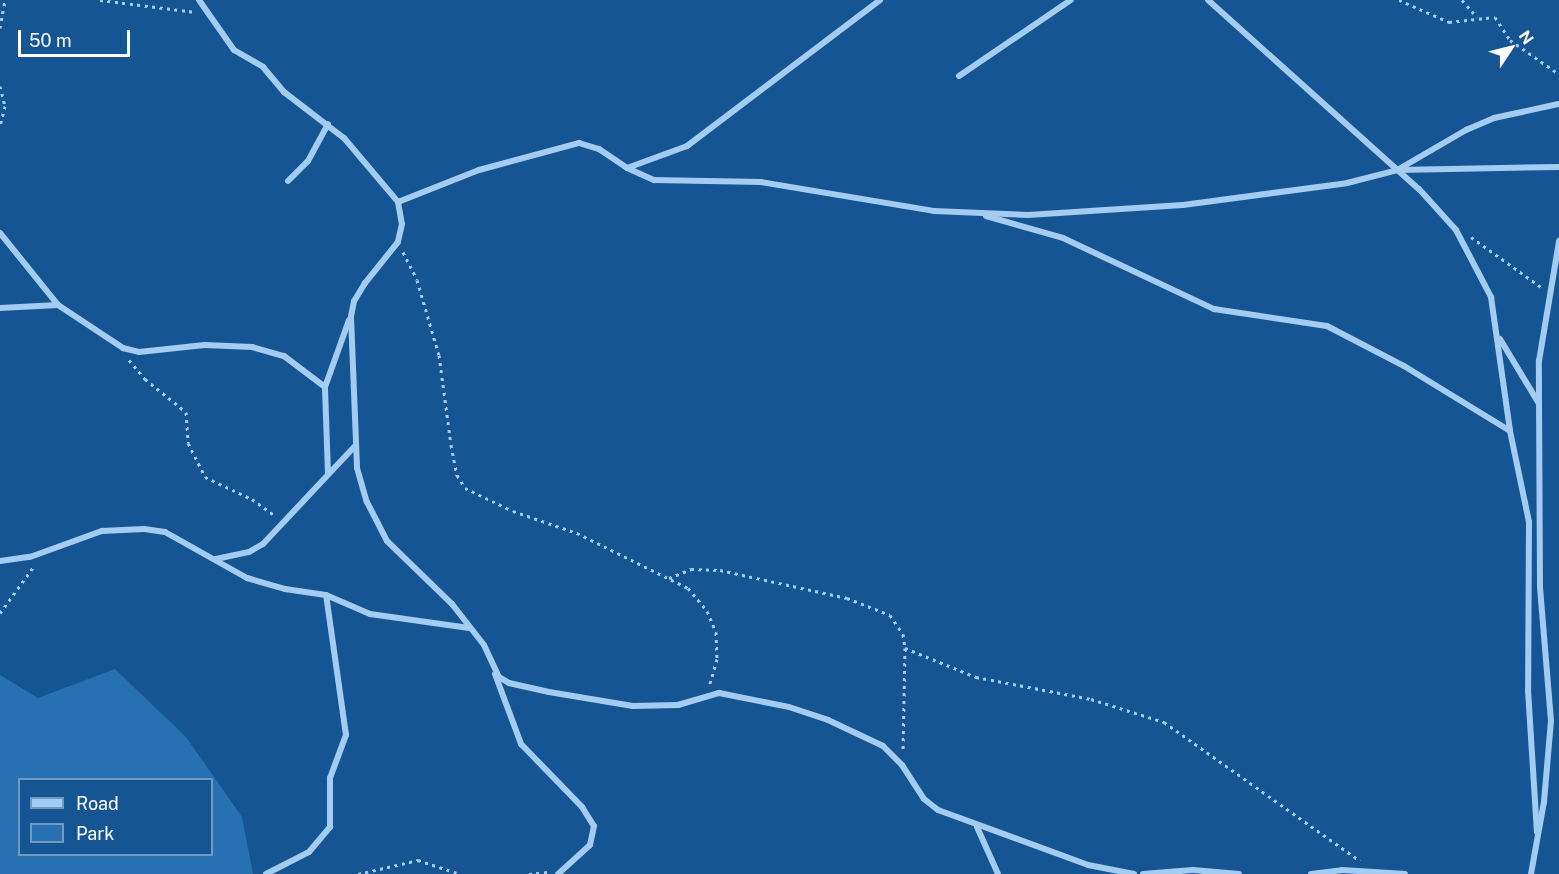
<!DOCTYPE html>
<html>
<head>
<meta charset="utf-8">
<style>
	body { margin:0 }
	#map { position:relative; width:1559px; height:874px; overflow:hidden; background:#155594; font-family:"Public Sans",sans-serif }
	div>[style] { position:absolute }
	.green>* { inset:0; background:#2770b2 }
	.path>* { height:3px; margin-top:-1.5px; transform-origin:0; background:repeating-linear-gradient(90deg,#a4ccf1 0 3px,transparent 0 7.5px) }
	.street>* { height:6px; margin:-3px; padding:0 3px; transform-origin:3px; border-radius:3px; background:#a4ccf1 }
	span { translate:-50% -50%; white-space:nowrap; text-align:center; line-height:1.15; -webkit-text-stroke:6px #155594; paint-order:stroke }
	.legend { position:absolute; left:18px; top:778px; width:195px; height:78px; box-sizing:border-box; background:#155594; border:2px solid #7399bf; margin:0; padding:8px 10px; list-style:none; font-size:18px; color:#fff }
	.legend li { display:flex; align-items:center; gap:12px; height:30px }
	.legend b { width:30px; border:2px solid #7399bf }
	.north { position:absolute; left:1481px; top:18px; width:60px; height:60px; -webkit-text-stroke:4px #155594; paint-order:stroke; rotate:55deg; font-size:16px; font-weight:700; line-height:24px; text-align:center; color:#fff }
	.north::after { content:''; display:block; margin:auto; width:21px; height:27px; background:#fff; clip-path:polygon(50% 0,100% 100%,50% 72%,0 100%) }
	.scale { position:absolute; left:18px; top:30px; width:112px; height:27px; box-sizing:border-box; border:3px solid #fff; border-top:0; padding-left:8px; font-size:18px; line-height:21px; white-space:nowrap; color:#fff; -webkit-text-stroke:4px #155594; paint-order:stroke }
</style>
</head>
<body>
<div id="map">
	<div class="green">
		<i style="clip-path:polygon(evenodd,115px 669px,186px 737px,242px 817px,253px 874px,0 874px,0 675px,38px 698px,115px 669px,20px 780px,212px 780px,212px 854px,20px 854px,20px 780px)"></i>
	</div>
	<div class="path">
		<i style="left:100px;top:0;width:96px;rotate:7.2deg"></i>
		<i style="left:1399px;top:0;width:55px;rotate:23.7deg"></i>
		<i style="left:1449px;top:22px;width:46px;rotate:-6.2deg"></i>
		<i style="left:1495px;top:17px;width:27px;rotate:57deg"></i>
		<i style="left:1510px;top:40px;width:60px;rotate:34.8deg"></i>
		<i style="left:1462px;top:0;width:23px;rotate:49deg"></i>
		<i style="left:0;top:28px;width:28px;rotate:-80deg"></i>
		<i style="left:0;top:86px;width:21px;rotate:76deg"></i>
		<i style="left:5px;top:106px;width:21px;rotate:104deg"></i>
		<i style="left:1471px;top:237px;width:86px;rotate:35.5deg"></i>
		<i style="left:403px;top:252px;width:31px;rotate:63deg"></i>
		<i style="left:417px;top:280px;width:78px;rotate:73.7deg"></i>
		<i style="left:439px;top:355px;width:91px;rotate:82.4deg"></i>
		<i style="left:451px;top:445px;width:31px;rotate:79deg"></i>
		<i style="left:457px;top:475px;width:15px;rotate:58deg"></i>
		<i style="left:465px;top:488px;width:53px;rotate:25.6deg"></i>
		<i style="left:513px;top:511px;width:68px;rotate:19deg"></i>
		<i style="left:577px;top:533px;width:124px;rotate:26.4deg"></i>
		<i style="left:688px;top:588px;width:30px;rotate:50deg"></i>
		<i style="left:707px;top:611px;width:23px;rotate:67deg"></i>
		<i style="left:716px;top:632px;width:27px;rotate:88deg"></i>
		<i style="left:717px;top:659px;width:29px;rotate:106deg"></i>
		<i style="left:129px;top:360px;width:25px;rotate:50deg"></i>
		<i style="left:145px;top:379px;width:53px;rotate:38.8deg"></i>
		<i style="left:186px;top:412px;width:31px;rotate:86deg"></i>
		<i style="left:188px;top:443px;width:38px;rotate:63deg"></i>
		<i style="left:205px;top:477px;width:52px;rotate:25.1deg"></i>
		<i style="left:252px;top:499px;width:29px;rotate:36deg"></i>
		<i style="left:669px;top:578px;width:24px;rotate:-22deg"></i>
		<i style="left:691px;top:569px;width:29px;rotate:2deg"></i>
		<i style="left:720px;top:570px;width:130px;rotate:12.4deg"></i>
		<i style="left:847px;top:598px;width:46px;rotate:21.6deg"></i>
		<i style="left:890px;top:615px;width:23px;rotate:56deg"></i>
		<i style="left:903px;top:634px;width:14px;rotate:82deg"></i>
		<i style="left:905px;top:648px;width:103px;rotate:91.1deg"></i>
		<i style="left:0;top:613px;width:58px;rotate:-54.1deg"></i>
		<i style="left:905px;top:648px;width:77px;rotate:22.2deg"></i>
		<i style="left:976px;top:677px;width:117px;rotate:10.8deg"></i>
		<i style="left:1091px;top:699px;width:77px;rotate:17.5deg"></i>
		<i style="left:1164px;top:722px;width:240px;rotate:35.3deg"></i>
		<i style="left:358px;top:874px;width:62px;rotate:-13.1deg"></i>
		<i style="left:418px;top:860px;width:44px;rotate:18.4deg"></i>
		<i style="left:529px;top:874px;width:19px;rotate:-6deg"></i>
	</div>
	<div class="street">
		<i style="left:199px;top:0;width:61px;rotate:55deg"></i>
		<i style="left:234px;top:50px;width:34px;rotate:30deg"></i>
		<i style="left:263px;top:67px;width:33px;rotate:50deg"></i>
		<i style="left:284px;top:92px;width:76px;rotate:37.5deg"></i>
		<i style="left:344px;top:138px;width:84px;rotate:49.8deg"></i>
		<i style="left:398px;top:202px;width:22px;rotate:80deg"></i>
		<i style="left:402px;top:224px;width:18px;rotate:103deg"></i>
		<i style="left:398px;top:242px;width:53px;rotate:128.8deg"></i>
		<i style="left:365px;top:283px;width:21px;rotate:121deg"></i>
		<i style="left:354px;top:301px;width:16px;rotate:101deg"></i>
		<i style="left:351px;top:317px;width:151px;rotate:87.7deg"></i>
		<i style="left:357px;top:468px;width:35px;rotate:74deg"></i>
		<i style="left:367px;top:502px;width:44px;rotate:62.9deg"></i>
		<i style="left:387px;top:541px;width:91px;rotate:44.1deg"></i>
		<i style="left:452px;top:604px;width:52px;rotate:52deg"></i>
		<i style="left:484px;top:645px;width:35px;rotate:65deg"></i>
		<i style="left:499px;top:677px;width:12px;rotate:31deg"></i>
		<i style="left:509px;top:683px;width:41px;rotate:12.7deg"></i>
		<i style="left:549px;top:692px;width:85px;rotate:9.5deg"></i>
		<i style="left:633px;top:706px;width:45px;rotate:-1.3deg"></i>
		<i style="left:678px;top:705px;width:43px;rotate:-16.3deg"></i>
		<i style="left:719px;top:693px;width:71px;rotate:11.3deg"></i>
		<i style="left:789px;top:707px;width:41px;rotate:18.4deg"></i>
		<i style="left:828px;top:720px;width:61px;rotate:25.3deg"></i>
		<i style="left:883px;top:746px;width:27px;rotate:45deg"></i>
		<i style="left:902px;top:765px;width:40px;rotate:57.1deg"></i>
		<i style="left:924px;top:799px;width:18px;rotate:38deg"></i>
		<i style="left:938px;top:810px;width:160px;rotate:20.1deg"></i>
		<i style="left:1088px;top:865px;width:47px;rotate:11.1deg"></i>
		<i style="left:1208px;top:0;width:283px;rotate:41.9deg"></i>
		<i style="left:1419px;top:189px;width:55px;rotate:47.9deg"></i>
		<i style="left:1456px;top:230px;width:76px;rotate:62.4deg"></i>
		<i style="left:1491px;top:297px;width:135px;rotate:81.9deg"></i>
		<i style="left:1510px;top:431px;width:93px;rotate:78.2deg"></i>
		<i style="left:1529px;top:522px;width:168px;rotate:90.3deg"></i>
		<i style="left:1528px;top:690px;width:142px;rotate:86.4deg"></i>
		<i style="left:959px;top:76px;width:135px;rotate:-34.2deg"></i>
		<i style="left:627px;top:168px;width:64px;rotate:-20.1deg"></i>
		<i style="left:687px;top:146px;width:242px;rotate:-37.1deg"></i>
		<i style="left:1399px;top:169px;width:78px;rotate:-30.2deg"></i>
		<i style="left:1466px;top:130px;width:30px;rotate:-23deg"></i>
		<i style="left:1494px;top:118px;width:66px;rotate:-12.2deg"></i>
		<i style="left:288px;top:181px;width:28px;rotate:-45deg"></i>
		<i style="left:308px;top:161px;width:42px;rotate:-61.6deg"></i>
		<i style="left:398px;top:202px;width:87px;rotate:-21.6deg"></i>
		<i style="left:479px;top:170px;width:104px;rotate:-15.1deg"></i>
		<i style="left:579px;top:143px;width:21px;rotate:17deg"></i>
		<i style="left:599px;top:149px;width:34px;rotate:34deg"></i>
		<i style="left:627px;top:168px;width:30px;rotate:24deg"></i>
		<i style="left:654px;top:180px;width:107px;rotate:1.1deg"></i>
		<i style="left:761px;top:182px;width:175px;rotate:9.5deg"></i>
		<i style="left:934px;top:211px;width:94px;rotate:2.4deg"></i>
		<i style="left:1028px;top:215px;width:155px;rotate:-3.7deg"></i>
		<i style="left:1183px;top:205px;width:165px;rotate:-7.6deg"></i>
		<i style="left:1347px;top:183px;width:53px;rotate:-14.3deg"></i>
		<i style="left:1398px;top:170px;width:161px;rotate:-1.1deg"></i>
		<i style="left:986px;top:216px;width:80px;rotate:15.9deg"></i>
		<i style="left:1063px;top:238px;width:167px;rotate:25.2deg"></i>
		<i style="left:1214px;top:309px;width:114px;rotate:8.6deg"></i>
		<i style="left:1327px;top:326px;width:87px;rotate:27.5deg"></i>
		<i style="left:1404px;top:366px;width:124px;rotate:31.5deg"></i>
		<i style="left:0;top:233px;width:92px;rotate:51.1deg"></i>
		<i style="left:58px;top:305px;width:78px;rotate:33.5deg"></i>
		<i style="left:123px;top:348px;width:16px;rotate:14deg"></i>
		<i style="left:139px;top:352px;width:66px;rotate:-6.1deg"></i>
		<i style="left:205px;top:345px;width:47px;rotate:2.4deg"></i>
		<i style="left:252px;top:347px;width:33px;rotate:16deg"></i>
		<i style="left:284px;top:356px;width:51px;rotate:37.1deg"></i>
		<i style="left:0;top:308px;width:58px;rotate:-3deg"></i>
		<i style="left:1500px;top:339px;width:74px;rotate:58.9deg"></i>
		<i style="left:328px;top:474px;width:87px;rotate:-92deg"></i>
		<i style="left:325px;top:387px;width:71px;rotate:-70.3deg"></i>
		<i style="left:216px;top:559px;width:34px;rotate:-12deg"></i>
		<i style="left:249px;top:552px;width:16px;rotate:-30deg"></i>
		<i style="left:263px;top:544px;width:133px;rotate:-46.8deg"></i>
		<i style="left:0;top:561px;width:30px;rotate:-8deg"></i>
		<i style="left:30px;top:557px;width:77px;rotate:-19.9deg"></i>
		<i style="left:102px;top:531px;width:42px;rotate:-2.7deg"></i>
		<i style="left:144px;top:529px;width:21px;rotate:8deg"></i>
		<i style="left:165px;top:532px;width:94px;rotate:29.3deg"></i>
		<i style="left:247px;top:578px;width:40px;rotate:16deg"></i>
		<i style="left:285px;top:589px;width:41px;rotate:8.3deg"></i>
		<i style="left:326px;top:595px;width:48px;rotate:23.4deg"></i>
		<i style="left:370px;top:614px;width:100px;rotate:8deg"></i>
		<i style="left:495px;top:674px;width:75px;rotate:69.6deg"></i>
		<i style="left:521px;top:744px;width:88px;rotate:45.9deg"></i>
		<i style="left:582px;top:807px;width:22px;rotate:58deg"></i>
		<i style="left:594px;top:826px;width:19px;rotate:102deg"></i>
		<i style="left:590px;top:845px;width:43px;rotate:137.8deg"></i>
		<i style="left:977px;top:827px;width:51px;rotate:65.9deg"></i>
		<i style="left:266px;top:874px;width:48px;rotate:-27.1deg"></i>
		<i style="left:309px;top:852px;width:33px;rotate:-50deg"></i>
		<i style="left:330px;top:827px;width:49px;rotate:-90deg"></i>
		<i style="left:330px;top:778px;width:46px;rotate:-69.6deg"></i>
		<i style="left:346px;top:735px;width:141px;rotate:-98.1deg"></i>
		<i style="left:1143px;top:874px;width:50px;rotate:-4.6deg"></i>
		<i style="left:1193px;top:870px;width:46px;rotate:5deg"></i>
		<i style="left:1311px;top:874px;width:31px;rotate:-7deg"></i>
		<i style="left:1342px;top:870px;width:63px;rotate:3.6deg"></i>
		<i style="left:1531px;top:874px;width:73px;rotate:-79.8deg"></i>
		<i style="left:1544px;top:802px;width:81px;rotate:-85.1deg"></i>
		<i style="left:1551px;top:721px;width:135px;rotate:-94.7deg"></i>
		<i style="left:1540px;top:586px;width:225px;rotate:-90.3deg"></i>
		<i style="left:1539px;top:361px;width:122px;rotate:-80.5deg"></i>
	</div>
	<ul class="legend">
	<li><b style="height:8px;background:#a4ccf1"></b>Road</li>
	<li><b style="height:16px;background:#2770b2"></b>Park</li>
	</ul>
	<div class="north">N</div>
	<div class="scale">50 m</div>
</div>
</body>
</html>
